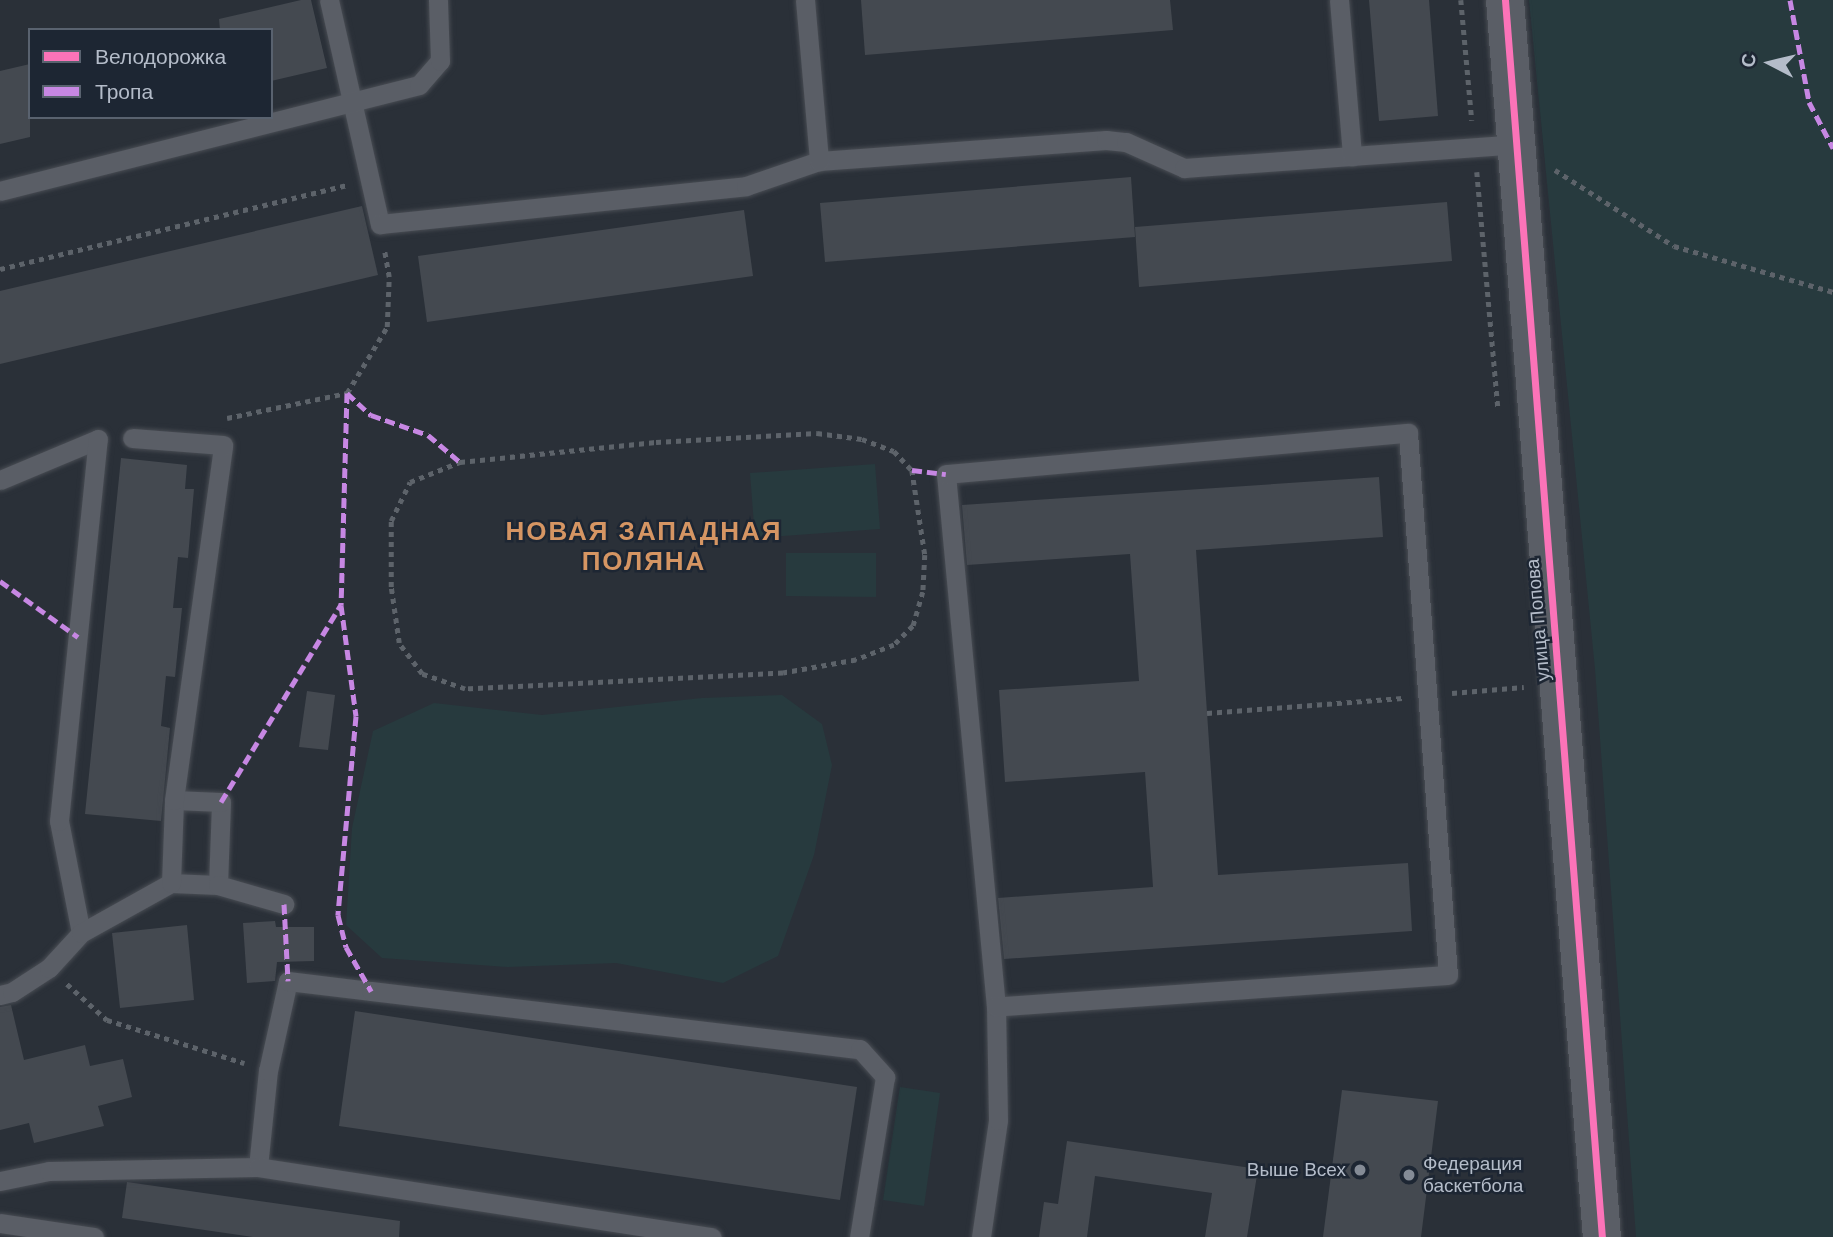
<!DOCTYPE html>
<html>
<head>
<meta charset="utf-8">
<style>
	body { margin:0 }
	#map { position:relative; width:1833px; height:1237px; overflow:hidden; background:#2a3038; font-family:Helvetica,sans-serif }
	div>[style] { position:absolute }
	.green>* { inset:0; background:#273a3e }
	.building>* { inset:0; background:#444950 }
	.path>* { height:4.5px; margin-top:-2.25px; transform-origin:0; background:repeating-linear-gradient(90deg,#5d636a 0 5px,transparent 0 10px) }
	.roads { filter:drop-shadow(0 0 2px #484c53) drop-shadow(0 0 2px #484c53) }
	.service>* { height:19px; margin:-9.5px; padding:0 9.5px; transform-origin:9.5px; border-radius:9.5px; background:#5a5e66 }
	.tertiary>* { height:38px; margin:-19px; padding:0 19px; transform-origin:19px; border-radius:19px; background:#5a5e66 }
	.quiet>* { height:5px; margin-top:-2.5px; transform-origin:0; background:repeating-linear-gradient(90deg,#c787e3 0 10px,transparent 0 15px) }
	.cycleway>* { height:7px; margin:-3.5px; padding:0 3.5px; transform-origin:3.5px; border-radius:3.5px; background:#fb73b8 }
	.dots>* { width:19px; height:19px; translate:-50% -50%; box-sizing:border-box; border:4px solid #1d2633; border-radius:50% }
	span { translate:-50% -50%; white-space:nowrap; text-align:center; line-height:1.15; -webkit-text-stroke:5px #1d2633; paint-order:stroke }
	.street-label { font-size:19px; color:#b4bcc9 }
	.poi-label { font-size:19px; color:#b4bcc9 }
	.left { translate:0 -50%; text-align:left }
	.right { translate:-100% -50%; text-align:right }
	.district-label { font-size:26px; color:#d59563; font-weight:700; letter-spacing:2px }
	.legend { position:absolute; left:28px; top:28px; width:245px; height:91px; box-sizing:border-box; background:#1d2633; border:2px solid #59626f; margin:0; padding:9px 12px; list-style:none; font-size:21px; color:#b4bcc9 }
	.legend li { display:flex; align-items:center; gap:14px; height:35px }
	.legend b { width:35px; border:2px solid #59626f }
	.north { position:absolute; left:1735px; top:28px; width:70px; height:70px; -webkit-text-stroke:5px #1d2633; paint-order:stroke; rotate:277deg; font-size:19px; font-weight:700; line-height:28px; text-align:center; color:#b4bcc9 }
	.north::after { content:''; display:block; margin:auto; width:24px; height:32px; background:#b4bcc9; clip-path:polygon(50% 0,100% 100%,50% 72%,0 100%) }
</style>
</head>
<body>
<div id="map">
	<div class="green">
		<i style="clip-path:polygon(1529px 0,1833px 0,1833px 1237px,1636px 1237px,1595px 669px)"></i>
		<i style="clip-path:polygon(875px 464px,880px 529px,755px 538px,750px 473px)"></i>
		<i style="clip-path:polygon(786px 553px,876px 553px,876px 597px,786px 596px)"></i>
		<i style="clip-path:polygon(782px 695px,822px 724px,832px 765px,814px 855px,778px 956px,723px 983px,616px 963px,507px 967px,382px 958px,346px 925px,352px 828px,373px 731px,434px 703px,542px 715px,702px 698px)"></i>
		<i style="clip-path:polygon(900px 1087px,940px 1093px,924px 1206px,883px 1200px)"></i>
	</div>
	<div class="building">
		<i style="clip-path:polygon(301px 0,311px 0,327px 68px,271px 81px,271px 30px,220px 30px,219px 19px)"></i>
		<i style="clip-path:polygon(861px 0,1170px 0,1173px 30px,865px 55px)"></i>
		<i style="clip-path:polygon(1369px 0,1429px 0,1438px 116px,1379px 121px)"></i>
		<i style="clip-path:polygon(30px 64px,30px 137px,0 144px,0 71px)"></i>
		<i style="clip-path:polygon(1131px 177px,1135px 237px,825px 262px,820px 203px)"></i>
		<i style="clip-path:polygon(1447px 202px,1452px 261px,1139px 287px,1135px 227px)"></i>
		<i style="clip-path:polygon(362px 206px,378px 275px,0 364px,0 291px)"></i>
		<i style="clip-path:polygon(744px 210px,753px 276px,427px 322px,418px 256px)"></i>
		<i style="clip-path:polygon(121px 458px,187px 465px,185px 489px,194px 489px,188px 558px,178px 557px,173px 608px,182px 608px,175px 677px,166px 676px,161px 726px,170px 728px,161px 821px,85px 814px)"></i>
		<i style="clip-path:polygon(1379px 477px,1383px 537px,1196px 550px,1218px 875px,1408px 863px,1412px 931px,1004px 959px,998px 898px,1153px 887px,1145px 772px,1005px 782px,999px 690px,1139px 681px,1130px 554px,967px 565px,962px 505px)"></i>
		<i style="clip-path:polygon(307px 691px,335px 695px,328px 750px,299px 747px)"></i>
		<i style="clip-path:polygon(275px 921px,276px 927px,314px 927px,314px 961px,277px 962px,275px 981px,247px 983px,243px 923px)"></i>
		<i style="clip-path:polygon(187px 925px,194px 1000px,120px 1008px,112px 933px)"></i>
		<i style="clip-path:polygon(11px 1005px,24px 1060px,85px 1045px,90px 1066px,123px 1059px,132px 1097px,98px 1106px,104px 1126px,34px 1143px,29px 1123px,0 1130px,0 1007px)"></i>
		<i style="clip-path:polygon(355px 1011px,857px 1087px,840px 1200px,339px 1126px)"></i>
		<i style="clip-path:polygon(1342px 1090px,1438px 1101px,1421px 1237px,1323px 1237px)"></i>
		<i style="clip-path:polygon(1067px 1141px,1258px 1169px,1247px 1237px,1205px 1237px,1212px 1193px,1095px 1176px,1087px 1237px,1039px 1237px,1044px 1202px,1058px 1204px)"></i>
		<i style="clip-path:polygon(127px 1182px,400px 1221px,399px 1237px,253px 1237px,122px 1218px)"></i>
	</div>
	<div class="path">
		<i style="left:1461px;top:0;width:121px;rotate:84.8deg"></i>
		<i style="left:1555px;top:170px;width:141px;rotate:32.6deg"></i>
		<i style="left:1674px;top:246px;width:166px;rotate:16.1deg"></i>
		<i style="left:1477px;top:172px;width:236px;rotate:84.9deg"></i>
		<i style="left:0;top:269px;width:356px;rotate:-13.6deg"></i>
		<i style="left:227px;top:418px;width:123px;rotate:-11.8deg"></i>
		<i style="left:347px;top:393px;width:77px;rotate:-58.8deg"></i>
		<i style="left:387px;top:327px;width:50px;rotate:-87.7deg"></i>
		<i style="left:389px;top:277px;width:28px;rotate:-100deg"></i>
		<i style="left:817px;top:433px;width:45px;rotate:7.6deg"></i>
		<i style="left:862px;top:439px;width:34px;rotate:21deg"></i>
		<i style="left:894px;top:451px;width:26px;rotate:47deg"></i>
		<i style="left:912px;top:470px;width:86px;rotate:81.3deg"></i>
		<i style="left:925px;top:555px;width:37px;rotate:93deg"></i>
		<i style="left:923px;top:592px;width:35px;rotate:106deg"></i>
		<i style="left:913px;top:626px;width:27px;rotate:135deg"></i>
		<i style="left:894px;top:645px;width:41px;rotate:158.5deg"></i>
		<i style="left:856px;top:660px;width:74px;rotate:169.9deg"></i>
		<i style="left:783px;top:673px;width:318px;rotate:177.1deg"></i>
		<i style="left:465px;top:689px;width:46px;rotate:-160.8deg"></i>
		<i style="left:422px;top:674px;width:39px;rotate:-127deg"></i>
		<i style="left:399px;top:643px;width:57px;rotate:-98.1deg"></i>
		<i style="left:391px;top:587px;width:66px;rotate:-90deg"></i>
		<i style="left:391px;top:521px;width:43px;rotate:-64deg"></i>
		<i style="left:410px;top:482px;width:54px;rotate:-21.8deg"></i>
		<i style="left:460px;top:462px;width:197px;rotate:-5.8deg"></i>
		<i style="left:656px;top:442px;width:161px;rotate:-3.2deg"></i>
		<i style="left:1452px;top:693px;width:72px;rotate:-4.8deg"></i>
		<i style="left:1207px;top:713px;width:196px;rotate:-4.4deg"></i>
		<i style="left:67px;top:984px;width:54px;rotate:42deg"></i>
		<i style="left:107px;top:1020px;width:144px;rotate:17.4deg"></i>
	</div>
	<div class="roads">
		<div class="service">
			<i style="left:329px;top:0;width:230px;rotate:77.2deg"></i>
			<i style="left:380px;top:224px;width:368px;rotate:-5.9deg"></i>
			<i style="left:746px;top:186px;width:77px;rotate:-18.9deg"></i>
			<i style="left:819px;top:161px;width:288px;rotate:-4.2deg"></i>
			<i style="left:1106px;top:140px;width:20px;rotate:6deg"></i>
			<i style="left:1126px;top:142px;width:64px;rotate:24.1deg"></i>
			<i style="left:1184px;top:168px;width:333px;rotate:-4.1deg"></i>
			<i style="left:805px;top:0;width:162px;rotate:85deg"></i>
			<i style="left:1339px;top:0;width:157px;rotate:85.2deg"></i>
			<i style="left:0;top:191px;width:432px;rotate:-14.2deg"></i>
			<i style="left:419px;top:85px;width:32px;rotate:-49deg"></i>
			<i style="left:440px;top:61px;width:61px;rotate:-91.9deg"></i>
			<i style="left:0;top:480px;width:106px;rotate:-22.7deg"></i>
			<i style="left:171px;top:883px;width:47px;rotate:2.4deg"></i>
			<i style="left:218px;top:885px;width:83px;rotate:-87.9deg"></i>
			<i style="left:221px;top:802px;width:47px;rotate:-177.6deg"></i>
			<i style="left:218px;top:885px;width:69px;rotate:16.1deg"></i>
			<i style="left:81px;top:933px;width:114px;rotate:-101.1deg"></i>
			<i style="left:59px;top:821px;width:384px;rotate:-84.2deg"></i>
			<i style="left:0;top:995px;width:12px;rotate:-14deg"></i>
			<i style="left:12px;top:992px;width:44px;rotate:-33deg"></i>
			<i style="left:49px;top:968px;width:47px;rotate:-47.6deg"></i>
			<i style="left:81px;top:933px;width:103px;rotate:-29.1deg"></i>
			<i style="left:171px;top:883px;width:83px;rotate:-87.9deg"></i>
			<i style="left:174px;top:800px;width:358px;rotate:-82.1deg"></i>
			<i style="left:223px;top:445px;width:91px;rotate:-175.6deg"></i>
			<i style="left:258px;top:1167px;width:97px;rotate:-84.1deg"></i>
			<i style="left:268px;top:1071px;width:92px;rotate:-77.5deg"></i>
			<i style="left:288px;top:981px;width:84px;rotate:6.9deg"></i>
			<i style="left:371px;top:991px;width:492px;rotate:6.8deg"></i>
			<i style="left:860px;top:1049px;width:38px;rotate:48deg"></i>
			<i style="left:885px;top:1077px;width:162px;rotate:99.2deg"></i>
			<i style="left:0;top:1181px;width:50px;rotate:-11.5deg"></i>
			<i style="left:49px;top:1171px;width:209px;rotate:-1.1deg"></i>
			<i style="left:258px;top:1167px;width:459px;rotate:8.8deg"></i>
			<i style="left:0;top:1223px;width:95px;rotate:8.5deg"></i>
			<i style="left:981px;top:1237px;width:118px;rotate:-81.7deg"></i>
			<i style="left:998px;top:1120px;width:113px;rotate:-91deg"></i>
			<i style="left:996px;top:1007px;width:535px;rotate:-95.36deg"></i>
			<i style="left:946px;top:474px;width:464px;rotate:-5.1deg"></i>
			<i style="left:1408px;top:433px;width:543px;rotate:85.78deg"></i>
			<i style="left:1448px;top:975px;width:453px;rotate:176deg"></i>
		</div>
		<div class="tertiary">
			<i style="left:1505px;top:0;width:1241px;rotate:85.52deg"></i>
		</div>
	</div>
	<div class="quiet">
		<i style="left:1790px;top:0;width:104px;rotate:79.4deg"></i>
		<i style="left:1809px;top:102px;width:52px;rotate:62.4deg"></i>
		<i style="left:347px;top:393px;width:212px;rotate:91.6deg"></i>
		<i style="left:341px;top:605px;width:112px;rotate:82.3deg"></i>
		<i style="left:356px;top:716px;width:200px;rotate:95.2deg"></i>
		<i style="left:338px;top:915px;width:33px;rotate:76deg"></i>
		<i style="left:346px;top:947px;width:51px;rotate:60.4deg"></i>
		<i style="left:347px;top:393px;width:33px;rotate:43deg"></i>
		<i style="left:371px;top:415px;width:60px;rotate:19.3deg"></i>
		<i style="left:428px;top:435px;width:42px;rotate:40.2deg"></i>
		<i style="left:912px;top:470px;width:34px;rotate:7deg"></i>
		<i style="left:0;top:581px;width:96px;rotate:35.7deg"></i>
		<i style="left:221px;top:802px;width:231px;rotate:-58.7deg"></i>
		<i style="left:284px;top:904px;width:77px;rotate:87deg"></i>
	</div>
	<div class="cycleway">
		<i style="left:1505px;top:0;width:1241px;rotate:85.52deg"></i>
	</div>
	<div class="dots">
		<i style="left:1360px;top:1170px;background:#848b96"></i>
		<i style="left:1409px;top:1175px;background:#848b96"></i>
	</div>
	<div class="street-label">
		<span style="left:1538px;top:620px;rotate:-95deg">улица Попова</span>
	</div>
	<div class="poi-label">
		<span class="left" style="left:1423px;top:1175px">Федерация<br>баскетбола</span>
		<span class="right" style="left:1346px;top:1170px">Выше Всех</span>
	</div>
	<div class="district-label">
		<span style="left:644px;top:547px">НОВАЯ ЗАПАДНАЯ<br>ПОЛЯНА</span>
	</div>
	<ul class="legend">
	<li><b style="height:9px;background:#fb73b8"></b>Велодорожка</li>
	<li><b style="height:9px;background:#c787e3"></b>Тропа</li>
	</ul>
	<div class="north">С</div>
</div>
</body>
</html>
